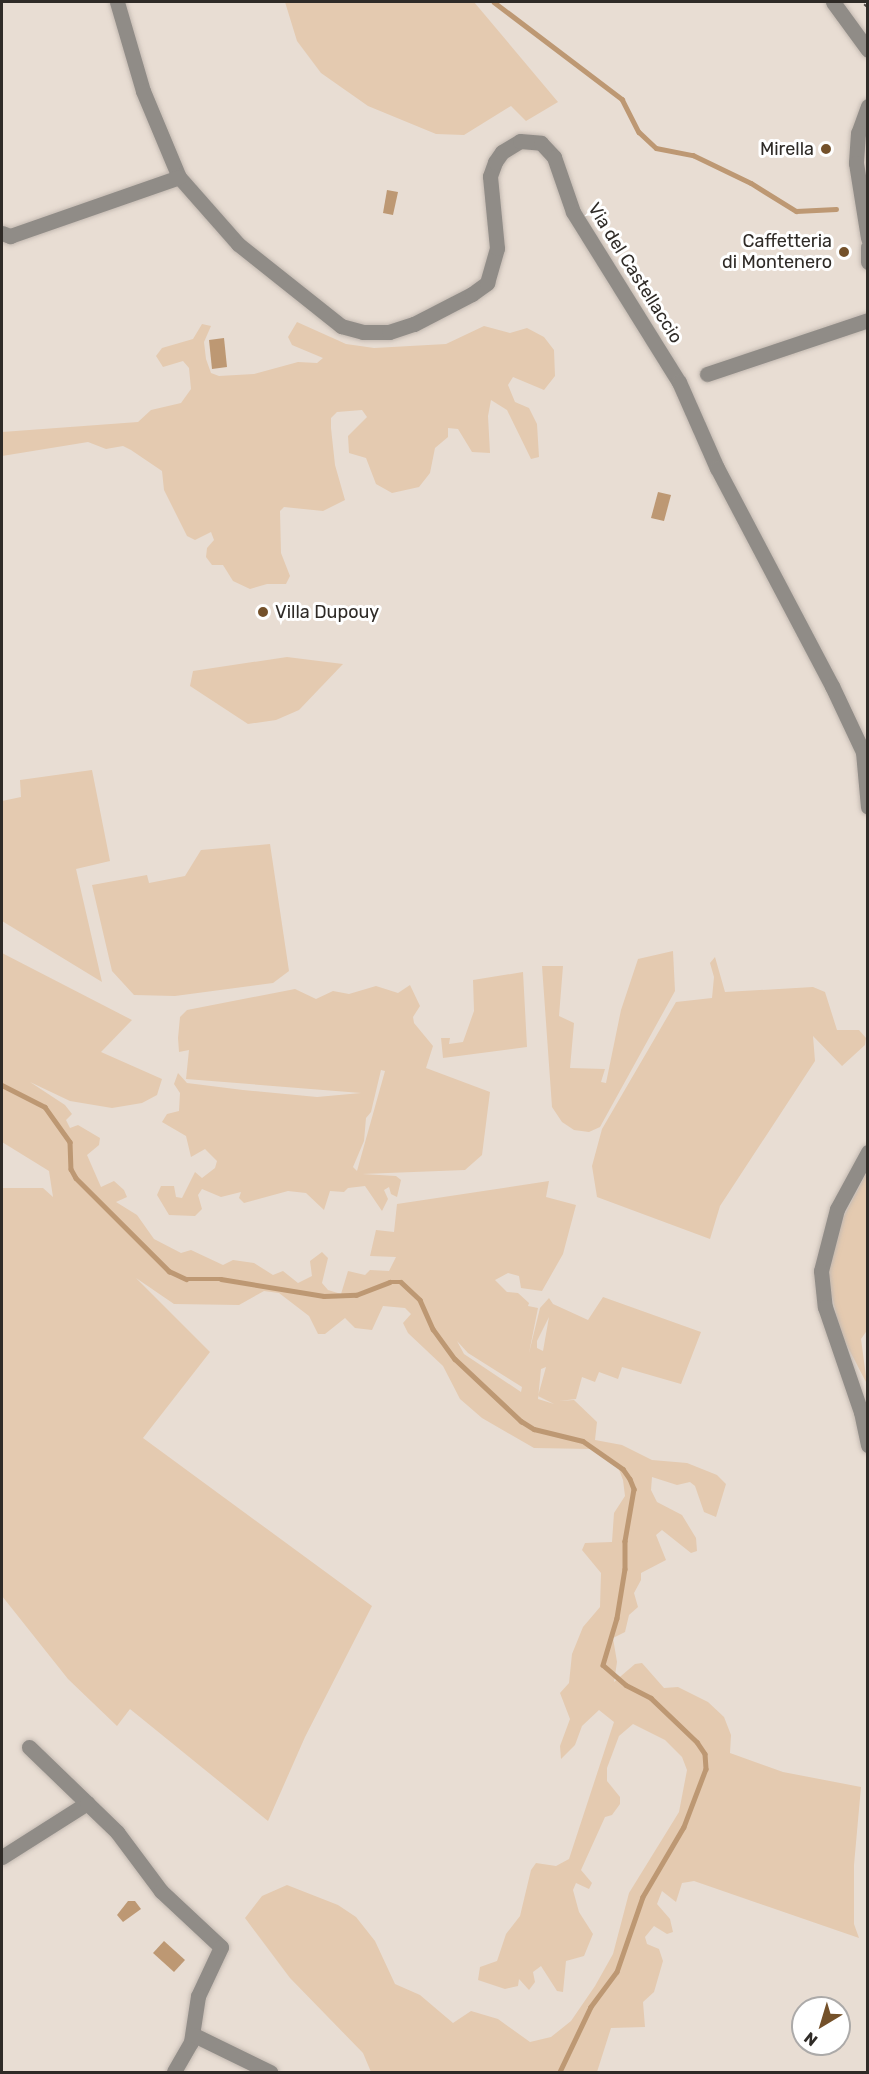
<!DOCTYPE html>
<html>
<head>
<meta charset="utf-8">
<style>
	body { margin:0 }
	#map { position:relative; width:869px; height:2074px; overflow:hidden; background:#e8ddd3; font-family:Rubik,sans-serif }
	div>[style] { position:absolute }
	.green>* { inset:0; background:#e4cab0 }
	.water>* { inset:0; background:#bd9873 }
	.stream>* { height:4.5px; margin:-2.25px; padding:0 2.25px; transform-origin:2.25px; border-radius:2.25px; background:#bd9873 }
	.roads { filter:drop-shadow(0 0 2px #c3b9b1) drop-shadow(0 0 2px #c3b9b1) }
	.minor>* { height:15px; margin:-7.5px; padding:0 7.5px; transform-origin:7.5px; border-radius:7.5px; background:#908c87 }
	.rail>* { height:7px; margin-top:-3.5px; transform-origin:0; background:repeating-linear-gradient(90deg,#fff 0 14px,#4e4944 0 28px); box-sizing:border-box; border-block:2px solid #4e4944 }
	.dots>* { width:16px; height:16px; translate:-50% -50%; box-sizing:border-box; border:3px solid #fff; border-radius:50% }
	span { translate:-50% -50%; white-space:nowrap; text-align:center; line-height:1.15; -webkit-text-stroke:6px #fff; paint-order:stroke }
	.poi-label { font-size:18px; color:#2f2b27 }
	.right { translate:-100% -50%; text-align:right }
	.left { translate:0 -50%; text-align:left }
	.street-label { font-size:18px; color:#2f2b27 }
	.frame { position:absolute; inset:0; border:3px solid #2f2b27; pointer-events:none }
	.north { position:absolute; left:791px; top:1996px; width:60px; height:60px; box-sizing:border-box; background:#fff; border:2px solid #acaaa9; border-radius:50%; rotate:218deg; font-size:16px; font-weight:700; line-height:24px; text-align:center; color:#2f2b27 }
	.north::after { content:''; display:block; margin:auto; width:21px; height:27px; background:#74512a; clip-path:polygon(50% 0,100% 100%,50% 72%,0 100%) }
</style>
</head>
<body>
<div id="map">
	<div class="green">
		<i style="clip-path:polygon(285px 2px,474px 2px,558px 102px,526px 121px,511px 106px,464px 135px,436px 134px,368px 106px,321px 73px,297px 41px)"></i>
		<i style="clip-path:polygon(297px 322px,346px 344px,374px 348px,446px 344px,484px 326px,510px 333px,527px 328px,544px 337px,554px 350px,555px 376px,544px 390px,513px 377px,508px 385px,515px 402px,529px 408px,537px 424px,539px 457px,531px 459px,507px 410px,491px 400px,488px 416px,490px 453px,472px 452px,458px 429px,448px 428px,448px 437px,435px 448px,430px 473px,419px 487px,392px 493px,376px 484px,366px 458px,349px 453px,348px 436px,367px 417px,362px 410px,337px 412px,331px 418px,331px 428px,335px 465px,345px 500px,323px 511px,284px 507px,280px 511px,281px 553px,290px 576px,286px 584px,267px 584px,250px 589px,233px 581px,223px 565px,212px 565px,206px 557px,207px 548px,214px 540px,211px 532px,195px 540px,187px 536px,164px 490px,162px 471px,131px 450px,123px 446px,106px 449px,88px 442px,2px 456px,2px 432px,138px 422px,151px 410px,181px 403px,191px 389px,189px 368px,183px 361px,163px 367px,156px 356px,162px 348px,193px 339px,202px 324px,211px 326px,204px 342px,206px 359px,211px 373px,219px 376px,254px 374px,298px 362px,317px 363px,323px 358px,292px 345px,288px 337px)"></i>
		<i style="clip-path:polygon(287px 657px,343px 664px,299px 710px,276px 720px,248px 724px,190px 686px,193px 671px)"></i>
		<i style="clip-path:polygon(92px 770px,110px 861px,76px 869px,102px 982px,2px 921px,2px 801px,21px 797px,20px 780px)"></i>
		<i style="clip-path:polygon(270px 844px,289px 971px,273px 983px,175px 996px,134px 995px,112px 971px,92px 885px,147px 875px,149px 883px,185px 876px,201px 850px)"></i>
		<i style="clip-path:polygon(673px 951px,675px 991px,600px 1127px,589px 1132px,574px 1130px,562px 1122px,552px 1107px,542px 966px,563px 966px,559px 1016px,574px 1023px,570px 1068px,605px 1069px,601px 1082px,606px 1083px,621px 1010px,638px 959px)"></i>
		<i style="clip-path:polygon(evenodd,2px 953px,132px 1020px,101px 1052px,162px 1079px,157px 1095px,142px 1103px,112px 1108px,70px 1101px,30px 1082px,65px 1105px,72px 1114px,66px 1120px,70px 1128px,78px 1125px,100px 1138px,99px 1145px,87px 1155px,101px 1187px,114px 1181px,124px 1190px,127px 1197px,116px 1202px,137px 1215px,154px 1239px,181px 1253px,191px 1250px,223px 1265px,233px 1260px,254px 1263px,273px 1275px,283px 1271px,298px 1283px,312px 1276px,310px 1261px,322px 1252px,328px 1258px,322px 1283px,328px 1290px,341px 1294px,348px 1271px,365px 1275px,370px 1270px,389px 1271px,396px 1257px,370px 1256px,376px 1230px,394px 1232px,397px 1204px,549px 1181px,546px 1197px,576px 1205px,563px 1254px,542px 1291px,521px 1288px,519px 1276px,508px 1273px,495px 1280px,507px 1292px,518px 1293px,529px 1303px,528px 1306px,538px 1308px,529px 1353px,540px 1308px,549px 1298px,553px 1304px,588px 1320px,603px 1297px,701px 1332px,681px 1384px,622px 1367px,618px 1379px,599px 1372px,595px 1382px,582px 1377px,576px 1399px,559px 1401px,574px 1400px,597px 1422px,595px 1440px,622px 1445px,652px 1460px,687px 1463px,717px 1475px,726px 1484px,716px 1517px,704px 1512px,695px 1486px,690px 1482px,677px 1485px,652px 1477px,651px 1490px,657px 1502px,682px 1515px,696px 1538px,697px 1551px,691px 1553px,662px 1530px,656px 1535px,666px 1560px,641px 1573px,641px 1580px,634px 1593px,638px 1607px,629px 1615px,625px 1632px,613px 1638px,617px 1662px,614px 1682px,635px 1664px,642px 1663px,664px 1688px,678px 1687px,708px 1702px,724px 1717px,731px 1735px,730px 1753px,783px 1772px,861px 1787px,854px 1865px,854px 1924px,859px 1938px,694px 1881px,682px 1883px,676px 1902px,662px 1891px,657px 1904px,670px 1919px,673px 1932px,667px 1934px,654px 1926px,645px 1937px,647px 1944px,659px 1949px,663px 1961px,654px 1992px,643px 2002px,645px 2027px,611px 2028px,597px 2072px,371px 2072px,363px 2053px,290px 1978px,245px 1918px,262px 1896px,287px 1885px,338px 1905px,356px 1917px,375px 1941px,395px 1984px,420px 1995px,453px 2023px,471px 2011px,498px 2019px,530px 2042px,551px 2037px,571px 2021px,595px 1986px,613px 1954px,629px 1893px,679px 1812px,687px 1770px,682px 1757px,665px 1740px,633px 1724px,619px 1736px,607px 1768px,607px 1781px,620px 1797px,620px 1804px,612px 1815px,605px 1817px,581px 1870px,592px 1883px,589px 1889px,576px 1883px,573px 1890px,579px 1912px,593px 1934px,584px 1956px,566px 1961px,563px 1992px,557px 1991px,541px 1966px,533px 1972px,535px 1982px,529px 1990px,519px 1979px,518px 1986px,505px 1989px,478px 1980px,480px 1967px,497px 1961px,506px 1934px,520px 1916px,531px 1870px,536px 1863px,556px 1866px,569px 1859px,611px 1731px,614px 1722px,599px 1710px,582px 1726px,575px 1745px,561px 1759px,560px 1746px,570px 1719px,560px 1693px,569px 1683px,572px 1654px,583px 1627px,600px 1607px,601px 1573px,582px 1550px,585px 1543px,612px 1542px,614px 1513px,625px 1496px,623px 1480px,618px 1467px,591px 1449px,534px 1448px,482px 1418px,460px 1399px,443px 1366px,408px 1333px,403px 1323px,411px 1314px,405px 1308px,383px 1306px,372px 1330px,355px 1328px,345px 1318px,325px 1334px,318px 1334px,309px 1316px,279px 1293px,264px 1291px,239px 1305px,174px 1304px,136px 1278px,210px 1352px,143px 1438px,372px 1606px,305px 1737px,268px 1821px,130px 1709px,117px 1726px,68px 1679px,2px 1596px,2px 1188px,43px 1188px,53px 1197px,49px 1171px,2px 1142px,2px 953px,549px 1317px,543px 1351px,537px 1348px,537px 1341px,549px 1317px,2px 953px,457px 1341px,468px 1353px,522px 1387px,521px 1392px,464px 1354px,457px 1341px,2px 953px,546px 1367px,538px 1396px,554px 1404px,538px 1399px,541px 1369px,546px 1367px)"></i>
		<i style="clip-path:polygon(715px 957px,725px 992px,813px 987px,825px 992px,837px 1030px,859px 1030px,866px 1038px,865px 1045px,842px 1066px,813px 1036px,815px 1061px,720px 1206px,710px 1239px,597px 1197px,592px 1166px,602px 1129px,676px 1002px,712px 998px,714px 977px,710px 963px)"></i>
		<i style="clip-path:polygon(523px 972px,527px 1047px,443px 1058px,441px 1038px,450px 1038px,449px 1044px,463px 1042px,474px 1011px,473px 980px)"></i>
		<i style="clip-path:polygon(evenodd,410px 985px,420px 1006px,413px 1017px,414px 1023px,433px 1046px,426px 1068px,490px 1092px,482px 1155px,465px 1170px,362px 1174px,396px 1176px,401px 1180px,397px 1197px,391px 1194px,389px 1187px,384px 1190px,388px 1199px,382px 1211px,365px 1186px,348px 1188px,344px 1192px,330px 1191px,324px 1210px,306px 1193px,288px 1191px,244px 1203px,239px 1198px,241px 1192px,221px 1197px,202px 1189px,198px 1195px,202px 1209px,195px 1216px,169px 1215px,157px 1195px,161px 1186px,174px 1186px,176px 1197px,182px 1198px,195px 1172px,202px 1178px,215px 1168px,217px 1161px,205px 1149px,191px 1157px,186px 1136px,162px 1122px,167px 1114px,179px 1111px,180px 1093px,174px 1084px,178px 1073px,187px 1083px,243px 1090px,317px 1097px,361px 1093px,186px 1079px,189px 1050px,179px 1052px,178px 1038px,180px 1017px,187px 1010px,295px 989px,316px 999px,333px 991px,349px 994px,376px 986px,398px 993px,410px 985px,381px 1070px,385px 1071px,357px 1171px,353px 1167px,364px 1141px,366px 1118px,371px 1112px,381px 1070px)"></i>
		<i style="clip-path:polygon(867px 1172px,868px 1329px,861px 1339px,867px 1384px,841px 1334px,826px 1271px,844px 1216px)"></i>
	</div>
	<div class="water">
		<i style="clip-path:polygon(387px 190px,398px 192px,393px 215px,383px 213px)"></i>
		<i style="clip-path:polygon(224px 338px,227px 367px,212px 369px,209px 340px)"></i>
		<i style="clip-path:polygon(658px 492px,671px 495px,664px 521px,651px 518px)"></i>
		<i style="clip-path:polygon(128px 1901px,135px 1901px,141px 1909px,123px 1922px,117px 1915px)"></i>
		<i style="clip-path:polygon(164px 1941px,185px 1960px,174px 1972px,153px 1953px)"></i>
	</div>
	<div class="stream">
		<i style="left:494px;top:2px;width:161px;rotate:37.2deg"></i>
		<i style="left:622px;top:99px;width:37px;rotate:63deg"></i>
		<i style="left:639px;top:132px;width:23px;rotate:43deg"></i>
		<i style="left:656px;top:148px;width:38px;rotate:11deg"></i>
		<i style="left:693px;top:155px;width:64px;rotate:25.8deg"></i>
		<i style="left:751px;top:183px;width:53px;rotate:31.9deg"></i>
		<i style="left:796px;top:211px;width:40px;rotate:-2.9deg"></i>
		<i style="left:2px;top:1085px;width:48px;rotate:27.1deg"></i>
		<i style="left:45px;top:1107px;width:43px;rotate:54.5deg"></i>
		<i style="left:70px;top:1142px;width:27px;rotate:88deg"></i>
		<i style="left:71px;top:1169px;width:10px;rotate:61deg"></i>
		<i style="left:76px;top:1178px;width:132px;rotate:45deg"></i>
		<i style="left:169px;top:1271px;width:19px;rotate:25deg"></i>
		<i style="left:186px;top:1279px;width:35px"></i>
		<i style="left:221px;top:1279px;width:104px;rotate:9.4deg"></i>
		<i style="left:324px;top:1296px;width:32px;rotate:-2deg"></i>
		<i style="left:356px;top:1295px;width:36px;rotate:-21deg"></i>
		<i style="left:390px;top:1282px;width:11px"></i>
		<i style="left:401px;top:1282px;width:26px;rotate:43deg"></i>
		<i style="left:420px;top:1300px;width:32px;rotate:66deg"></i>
		<i style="left:433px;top:1329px;width:37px;rotate:54deg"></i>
		<i style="left:455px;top:1359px;width:91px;rotate:43.2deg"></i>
		<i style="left:521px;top:1421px;width:15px;rotate:32deg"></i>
		<i style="left:534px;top:1429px;width:50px;rotate:13.8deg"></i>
		<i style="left:583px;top:1441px;width:49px;rotate:35deg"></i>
		<i style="left:623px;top:1469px;width:12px;rotate:55deg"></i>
		<i style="left:630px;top:1479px;width:11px;rotate:68deg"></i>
		<i style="left:634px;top:1489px;width:53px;rotate:99.8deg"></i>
		<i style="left:625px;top:1541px;width:28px;rotate:90deg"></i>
		<i style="left:625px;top:1569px;width:50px;rotate:99.3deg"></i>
		<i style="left:617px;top:1618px;width:49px;rotate:106.6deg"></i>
		<i style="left:603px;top:1665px;width:30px;rotate:41deg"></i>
		<i style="left:626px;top:1685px;width:28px;rotate:27deg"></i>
		<i style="left:651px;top:1698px;width:64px;rotate:43.7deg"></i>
		<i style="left:697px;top:1742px;width:14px;rotate:56deg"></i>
		<i style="left:705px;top:1754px;width:15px;rotate:86deg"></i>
		<i style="left:706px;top:1769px;width:62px;rotate:110.8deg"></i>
		<i style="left:684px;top:1827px;width:81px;rotate:120.4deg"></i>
		<i style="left:643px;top:1897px;width:79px;rotate:109.1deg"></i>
		<i style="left:617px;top:1972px;width:44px;rotate:126.6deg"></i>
		<i style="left:591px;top:2007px;width:72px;rotate:115.5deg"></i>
	</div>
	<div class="roads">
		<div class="minor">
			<i style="left:117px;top:2px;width:93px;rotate:73.7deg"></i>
			<i style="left:143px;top:91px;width:93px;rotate:67.3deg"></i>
			<i style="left:179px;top:177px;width:89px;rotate:48.6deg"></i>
			<i style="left:238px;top:244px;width:132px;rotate:38.5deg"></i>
			<i style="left:341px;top:326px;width:23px;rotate:15deg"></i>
			<i style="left:363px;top:332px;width:26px"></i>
			<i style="left:389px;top:332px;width:26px;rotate:-18deg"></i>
			<i style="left:414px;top:324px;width:65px;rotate:-27.3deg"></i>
			<i style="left:472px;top:294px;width:19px;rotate:-36deg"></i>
			<i style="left:487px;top:283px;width:36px;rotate:-74deg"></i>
			<i style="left:497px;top:248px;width:72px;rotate:-95.6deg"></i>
			<i style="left:490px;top:176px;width:15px;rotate:-70deg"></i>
			<i style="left:495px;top:162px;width:12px;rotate:-55deg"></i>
			<i style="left:502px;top:152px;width:21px;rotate:-31deg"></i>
			<i style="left:520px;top:141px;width:21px;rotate:5deg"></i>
			<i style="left:541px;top:143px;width:19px;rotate:47deg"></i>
			<i style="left:554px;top:157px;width:58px;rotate:70.9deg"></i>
			<i style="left:573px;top:212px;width:200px;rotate:58.1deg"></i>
			<i style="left:679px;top:382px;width:94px;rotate:66.2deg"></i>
			<i style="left:717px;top:468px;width:246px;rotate:62.2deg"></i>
			<i style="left:832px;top:686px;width:73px;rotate:64.8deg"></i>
			<i style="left:863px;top:752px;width:55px;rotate:84.8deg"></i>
			<i style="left:833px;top:2px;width:59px;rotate:53.9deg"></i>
			<i style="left:868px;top:106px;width:29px;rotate:110deg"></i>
			<i style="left:858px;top:133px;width:30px;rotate:94deg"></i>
			<i style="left:856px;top:163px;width:76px;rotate:80.9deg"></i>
			<i style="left:2px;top:233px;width:9px;rotate:21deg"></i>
			<i style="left:10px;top:236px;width:179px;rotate:-19.2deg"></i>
			<i style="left:868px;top:247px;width:15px;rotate:90deg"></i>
			<i style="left:707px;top:374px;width:170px;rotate:-18.5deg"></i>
			<i style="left:868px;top:1152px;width:65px;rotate:118.5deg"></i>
			<i style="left:837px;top:1209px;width:64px;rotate:104.5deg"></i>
			<i style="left:821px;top:1271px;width:36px;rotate:84deg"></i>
			<i style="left:825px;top:1307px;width:111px;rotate:71.1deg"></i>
			<i style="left:861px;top:1412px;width:34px;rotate:78deg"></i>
			<i style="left:29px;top:1747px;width:81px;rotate:44deg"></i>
			<i style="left:2px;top:1857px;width:101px;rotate:-32.4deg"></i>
			<i style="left:87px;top:1803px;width:42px;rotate:44deg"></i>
			<i style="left:117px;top:1832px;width:74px;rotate:53.3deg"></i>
			<i style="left:161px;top:1891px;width:82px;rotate:43deg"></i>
			<i style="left:221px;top:1947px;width:54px;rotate:115.1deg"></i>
			<i style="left:198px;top:1996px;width:47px;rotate:98.7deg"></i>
			<i style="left:191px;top:2042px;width:34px;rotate:120deg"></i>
			<i style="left:194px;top:2035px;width:85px;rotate:26deg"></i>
		</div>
	</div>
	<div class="rail">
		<i style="left:866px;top:2px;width:3px;rotate:45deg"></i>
	</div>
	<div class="dots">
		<i style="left:826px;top:149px;background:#74512a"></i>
		<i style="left:844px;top:252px;background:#74512a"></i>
		<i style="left:263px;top:612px;background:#74512a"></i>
	</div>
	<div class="poi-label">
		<span class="right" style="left:814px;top:149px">Mirella</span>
		<span class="right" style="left:832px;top:252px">Caffetteria<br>di Montenero</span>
		<span class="left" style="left:275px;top:612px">Villa Dupouy</span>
	</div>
	<div class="street-label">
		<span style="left:635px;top:273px;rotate:58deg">Via del Castellaccio</span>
	</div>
	<div class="frame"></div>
	<div class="north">N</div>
</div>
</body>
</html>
